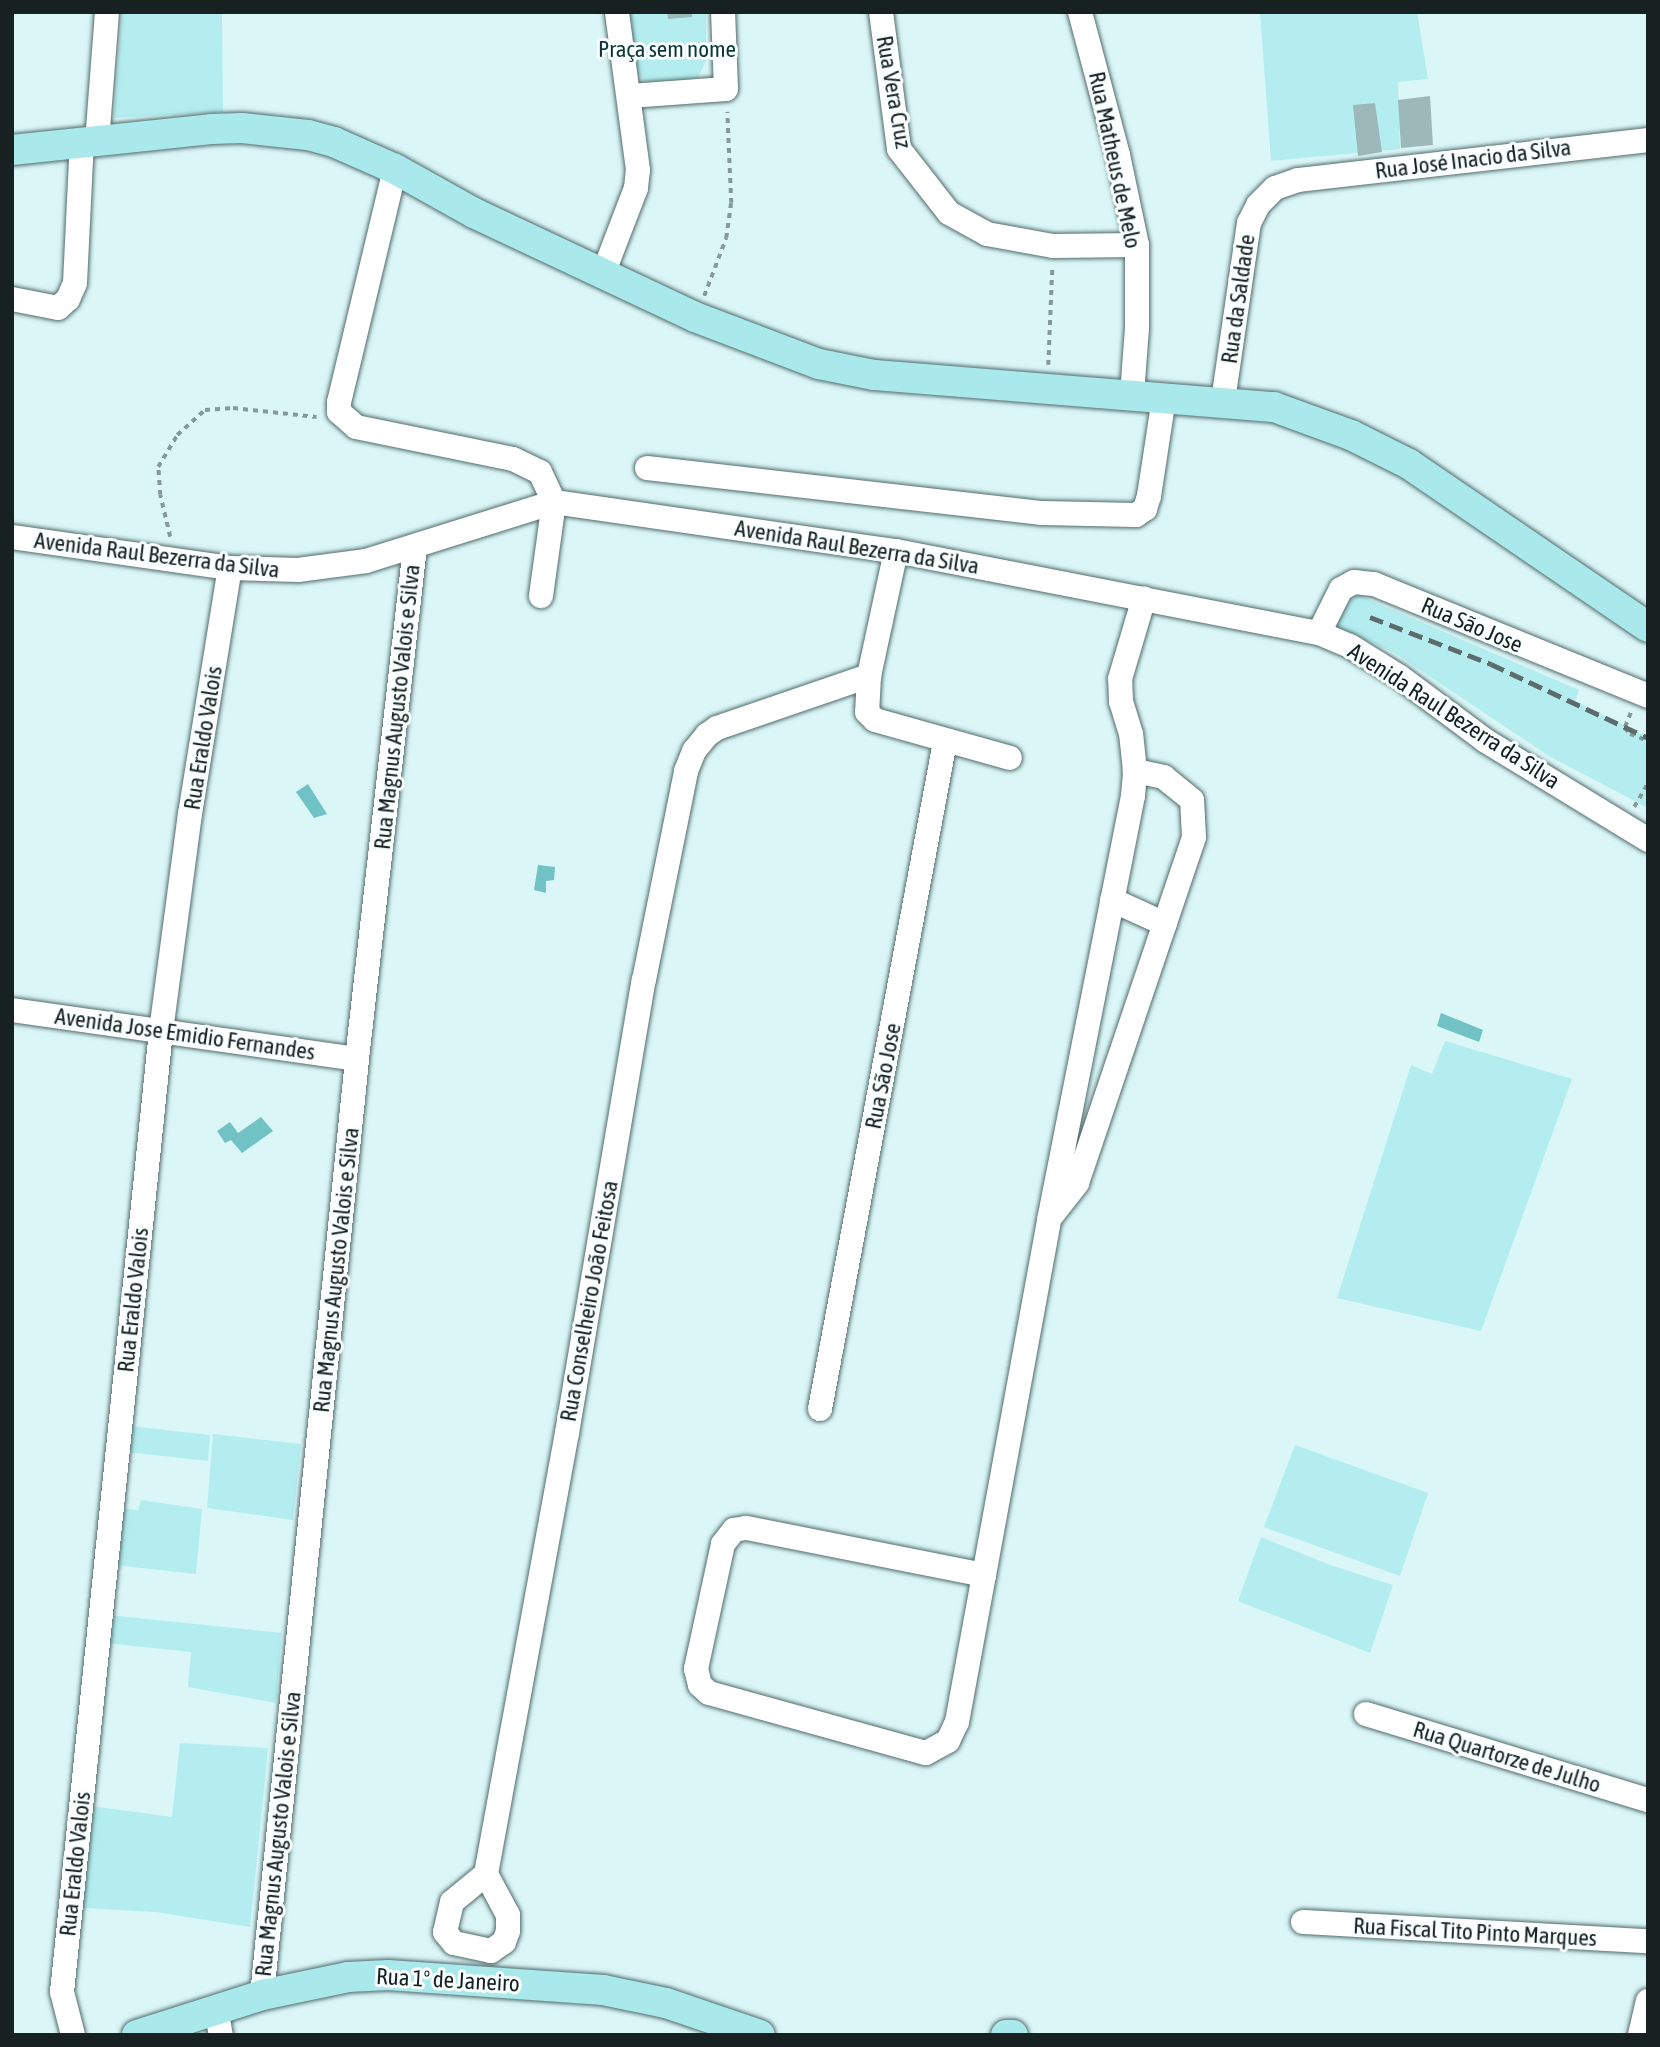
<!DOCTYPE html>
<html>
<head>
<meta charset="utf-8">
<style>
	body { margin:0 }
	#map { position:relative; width:1660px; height:2047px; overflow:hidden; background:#daf6f7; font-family:"Asap Condensed",sans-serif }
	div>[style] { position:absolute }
	.green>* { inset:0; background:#b4edef }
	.water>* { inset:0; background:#70c2c5 }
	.building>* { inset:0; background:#9db8b9 }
	.path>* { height:3.5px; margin-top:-1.75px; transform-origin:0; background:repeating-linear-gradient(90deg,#859999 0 5px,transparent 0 10px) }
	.roads { filter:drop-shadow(0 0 2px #526b6c) drop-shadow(0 0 2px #526b6c) }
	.minor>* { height:24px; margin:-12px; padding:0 12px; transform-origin:12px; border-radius:12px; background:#fff }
	.major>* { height:30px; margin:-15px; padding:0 15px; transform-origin:15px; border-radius:15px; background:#aae9eb }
	.rail>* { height:5px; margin-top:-2.5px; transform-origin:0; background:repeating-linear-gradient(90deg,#5c6c6d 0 14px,transparent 0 21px) }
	span { translate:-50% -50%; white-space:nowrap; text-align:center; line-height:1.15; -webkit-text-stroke:6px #f9fefe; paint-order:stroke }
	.park-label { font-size:23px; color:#0d3637 }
	.street-label { font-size:23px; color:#172121 }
	.frame { position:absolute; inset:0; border:14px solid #172121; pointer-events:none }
</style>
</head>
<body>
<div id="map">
	<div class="green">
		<i style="clip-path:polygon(122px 12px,222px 12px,223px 112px,114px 118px)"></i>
		<i style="clip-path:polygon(624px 12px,706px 12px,706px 61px,699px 76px,678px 85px,653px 87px,644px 81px,633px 65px)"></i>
		<i style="clip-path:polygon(1260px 12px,1417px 12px,1428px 79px,1398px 82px,1400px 149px,1271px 161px)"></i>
		<i style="clip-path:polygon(1358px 595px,1579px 690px,1575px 701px,1648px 737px,1648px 808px,1549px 756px,1393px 652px,1334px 626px,1338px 611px)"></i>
		<i style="clip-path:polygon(1445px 1041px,1572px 1079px,1481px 1331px,1337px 1298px,1411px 1065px,1432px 1074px)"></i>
		<i style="clip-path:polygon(130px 1426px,210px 1435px,208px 1461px,127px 1452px)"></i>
		<i style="clip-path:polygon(213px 1434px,301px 1444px,293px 1520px,207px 1508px)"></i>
		<i style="clip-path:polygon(1295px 1445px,1428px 1493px,1400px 1576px,1264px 1527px)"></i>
		<i style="clip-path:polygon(141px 1500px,202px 1509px,196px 1574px,114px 1565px,119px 1508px,138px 1510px)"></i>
		<i style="clip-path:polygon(1261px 1537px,1333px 1566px,1393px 1585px,1370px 1653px,1238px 1601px)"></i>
		<i style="clip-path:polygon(108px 1615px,282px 1633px,276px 1703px,188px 1687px,191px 1652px,105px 1643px)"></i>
		<i style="clip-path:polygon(180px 1743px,268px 1748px,250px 1927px,156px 1912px,83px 1908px,91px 1806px,172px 1817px)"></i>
	</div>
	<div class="water">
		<i style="clip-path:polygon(308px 784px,327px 814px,314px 818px,296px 792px)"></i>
		<i style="clip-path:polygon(538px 865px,555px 867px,554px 880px,546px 881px,546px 893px,534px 890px)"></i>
		<i style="clip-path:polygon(1441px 1013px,1483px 1030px,1479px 1042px,1437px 1026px)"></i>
		<i style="clip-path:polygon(261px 1117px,273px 1131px,242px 1153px,231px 1140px,225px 1143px,217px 1131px,230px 1122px,238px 1133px)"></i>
	</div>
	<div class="building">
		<i style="clip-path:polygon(667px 12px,692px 12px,692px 17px,668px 19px)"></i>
		<i style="clip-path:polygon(1430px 96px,1433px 145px,1401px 148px,1398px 100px)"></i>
		<i style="clip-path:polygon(1375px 103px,1382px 152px,1358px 156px,1353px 105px)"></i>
	</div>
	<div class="path">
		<i style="left:704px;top:296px;width:62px;rotate:-69.2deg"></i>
		<i style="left:726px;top:238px;width:35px;rotate:-82deg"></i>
		<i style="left:731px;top:203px;width:91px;rotate:-92.5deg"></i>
		<i style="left:1048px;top:365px;width:97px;rotate:-87.6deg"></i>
		<i style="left:170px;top:537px;width:43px;rotate:-103.4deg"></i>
		<i style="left:160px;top:495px;width:28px;rotate:-94deg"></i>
		<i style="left:158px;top:467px;width:37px;rotate:-59deg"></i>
		<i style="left:177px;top:435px;width:38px;rotate:-42deg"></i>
		<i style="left:205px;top:410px;width:28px;rotate:-4deg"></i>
		<i style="left:233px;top:408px;width:84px;rotate:6.1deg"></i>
		<i style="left:1631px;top:713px;width:16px;rotate:112deg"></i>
		<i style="left:1625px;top:728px;width:8px;rotate:50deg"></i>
		<i style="left:1630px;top:734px;width:19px;rotate:21deg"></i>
		<i style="left:1634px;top:807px;width:28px;rotate:-60deg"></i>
	</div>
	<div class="roads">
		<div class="minor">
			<i style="left:881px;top:12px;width:138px;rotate:82.5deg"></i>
			<i style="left:899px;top:149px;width:81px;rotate:52deg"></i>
			<i style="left:949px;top:213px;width:43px;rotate:28.9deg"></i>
			<i style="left:987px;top:234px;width:67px;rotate:10.3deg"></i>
			<i style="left:1053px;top:246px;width:84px;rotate:-0.7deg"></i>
			<i style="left:1080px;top:12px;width:148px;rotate:75.1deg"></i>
			<i style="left:1118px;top:155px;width:92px;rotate:78.1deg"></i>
			<i style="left:1137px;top:245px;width:83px;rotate:90deg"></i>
			<i style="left:1137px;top:328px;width:66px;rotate:94.3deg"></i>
			<i style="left:630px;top:96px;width:96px;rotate:-4.2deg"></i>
			<i style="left:726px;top:89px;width:77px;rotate:-92.2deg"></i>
			<i style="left:97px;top:142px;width:130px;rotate:-85.6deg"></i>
			<i style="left:395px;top:169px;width:240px;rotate:103.5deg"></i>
			<i style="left:339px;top:402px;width:10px;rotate:90deg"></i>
			<i style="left:339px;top:412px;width:23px;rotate:41deg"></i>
			<i style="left:356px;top:427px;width:160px;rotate:11.5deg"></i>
			<i style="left:513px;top:459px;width:30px;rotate:26deg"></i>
			<i style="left:540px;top:472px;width:33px;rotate:65deg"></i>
			<i style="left:554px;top:502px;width:95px;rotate:97.9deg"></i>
			<i style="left:603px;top:274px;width:92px;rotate:-69deg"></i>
			<i style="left:636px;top:188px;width:18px;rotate:-84deg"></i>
			<i style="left:638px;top:170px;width:159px;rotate:-97.6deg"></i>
			<i style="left:12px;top:299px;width:47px;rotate:11.1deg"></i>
			<i style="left:58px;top:308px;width:13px;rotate:-42deg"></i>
			<i style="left:68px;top:299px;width:17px;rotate:-66deg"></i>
			<i style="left:75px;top:283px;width:141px;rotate:-87.2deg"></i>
			<i style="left:1223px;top:401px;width:180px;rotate:-81.7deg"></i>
			<i style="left:1249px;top:223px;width:20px;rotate:-63deg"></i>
			<i style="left:1258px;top:205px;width:24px;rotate:-45deg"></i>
			<i style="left:1275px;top:188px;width:24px;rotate:-19deg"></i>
			<i style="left:1298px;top:180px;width:352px;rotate:-6.5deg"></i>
			<i style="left:647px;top:468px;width:398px;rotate:6.5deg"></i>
			<i style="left:1042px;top:513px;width:94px;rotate:1.2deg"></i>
			<i style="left:1136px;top:515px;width:11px;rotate:-34deg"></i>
			<i style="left:1145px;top:509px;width:14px;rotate:-73deg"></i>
			<i style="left:1149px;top:496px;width:99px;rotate:-81.3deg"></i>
			<i style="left:12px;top:537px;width:220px;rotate:8.1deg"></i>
			<i style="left:230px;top:568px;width:68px;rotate:1.7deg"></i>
			<i style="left:298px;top:570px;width:69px;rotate:-7.5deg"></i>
			<i style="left:366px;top:561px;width:197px;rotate:-17.4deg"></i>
			<i style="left:554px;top:502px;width:345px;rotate:8.2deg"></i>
			<i style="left:896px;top:551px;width:431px;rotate:11deg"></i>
			<i style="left:1319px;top:633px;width:34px;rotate:23deg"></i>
			<i style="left:1350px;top:646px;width:59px;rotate:31.8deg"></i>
			<i style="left:1400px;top:677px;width:107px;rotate:36.7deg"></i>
			<i style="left:1486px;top:741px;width:190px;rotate:31.4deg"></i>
			<i style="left:896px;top:551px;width:128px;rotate:102.2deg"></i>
			<i style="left:869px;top:676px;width:36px;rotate:93deg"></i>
			<i style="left:867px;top:712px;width:11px;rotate:45deg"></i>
			<i style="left:875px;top:720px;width:140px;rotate:15.7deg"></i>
			<i style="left:1319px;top:633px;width:49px;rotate:-63.4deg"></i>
			<i style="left:1341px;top:589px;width:15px;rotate:-28deg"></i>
			<i style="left:1354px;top:582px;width:20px;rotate:6deg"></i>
			<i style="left:1374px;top:584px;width:296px;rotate:22.2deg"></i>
			<i style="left:1112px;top:900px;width:58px;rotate:24.4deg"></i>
			<i style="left:12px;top:1010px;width:348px;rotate:8.1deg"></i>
			<i style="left:1053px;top:1214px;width:39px;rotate:-52deg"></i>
			<i style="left:1077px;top:1183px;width:365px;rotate:-71.3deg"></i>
			<i style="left:1194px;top:837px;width:37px;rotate:-93deg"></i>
			<i style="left:1192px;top:800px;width:36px;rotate:-141deg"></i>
			<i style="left:1164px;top:777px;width:30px;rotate:-168deg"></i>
			<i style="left:820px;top:1409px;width:679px;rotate:-79.39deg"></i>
			<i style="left:984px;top:1575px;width:243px;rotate:-168.8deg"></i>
			<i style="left:746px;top:1528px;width:12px;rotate:171deg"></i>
			<i style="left:734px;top:1530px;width:18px;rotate:128deg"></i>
			<i style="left:723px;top:1544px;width:128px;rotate:102.2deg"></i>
			<i style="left:696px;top:1669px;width:16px;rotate:76deg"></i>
			<i style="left:700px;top:1685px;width:12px;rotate:42deg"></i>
			<i style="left:709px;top:1693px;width:225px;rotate:15.5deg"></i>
			<i style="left:926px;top:1753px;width:25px;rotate:-29deg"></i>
			<i style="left:948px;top:1741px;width:21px;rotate:-65deg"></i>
			<i style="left:957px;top:1722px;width:149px;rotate:-79.6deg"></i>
			<i style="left:984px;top:1575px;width:361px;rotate:-79.6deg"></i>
			<i style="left:1049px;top:1220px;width:432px;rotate:-78.8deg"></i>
			<i style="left:1133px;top:796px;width:25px;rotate:-85deg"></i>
			<i style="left:1135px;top:771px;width:37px;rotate:-96deg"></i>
			<i style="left:1131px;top:734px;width:34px;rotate:-107deg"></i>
			<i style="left:1121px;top:702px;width:23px;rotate:-92deg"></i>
			<i style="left:1120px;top:679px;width:84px;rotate:-73.5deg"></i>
			<i style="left:1366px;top:1714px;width:295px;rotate:17deg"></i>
			<i style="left:486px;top:1874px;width:44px;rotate:140.5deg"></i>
			<i style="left:452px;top:1902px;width:31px;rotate:103deg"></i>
			<i style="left:445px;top:1932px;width:14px;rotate:51deg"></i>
			<i style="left:454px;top:1943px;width:38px;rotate:12deg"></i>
			<i style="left:491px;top:1951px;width:16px;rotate:-35deg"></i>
			<i style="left:504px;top:1942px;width:12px;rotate:-70deg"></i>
			<i style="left:508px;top:1931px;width:16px;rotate:-90deg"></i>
			<i style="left:508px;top:1915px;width:47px;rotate:-118.2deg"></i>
			<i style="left:486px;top:1874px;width:448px;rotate:-79.6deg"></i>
			<i style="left:567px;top:1433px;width:459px;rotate:-80.4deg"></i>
			<i style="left:644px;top:980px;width:213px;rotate:-78.6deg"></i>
			<i style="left:686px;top:771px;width:22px;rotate:-68deg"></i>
			<i style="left:694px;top:751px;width:21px;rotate:-51deg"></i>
			<i style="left:707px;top:735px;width:12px;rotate:-35deg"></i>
			<i style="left:717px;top:728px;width:161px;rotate:-18.9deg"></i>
			<i style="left:1303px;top:1922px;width:346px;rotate:3.2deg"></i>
			<i style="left:262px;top:1995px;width:941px;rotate:-84.2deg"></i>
			<i style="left:357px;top:1059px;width:515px;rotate:-83.54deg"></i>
			<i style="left:216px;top:2008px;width:27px;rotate:80deg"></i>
			<i style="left:73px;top:2035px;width:44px;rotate:-104.3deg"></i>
			<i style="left:62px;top:1992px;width:966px;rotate:-84.12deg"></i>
			<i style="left:161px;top:1031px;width:219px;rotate:-82.4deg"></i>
			<i style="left:190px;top:814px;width:249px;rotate:-80.8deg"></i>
			<i style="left:1640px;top:2035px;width:35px;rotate:-77deg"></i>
		</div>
		<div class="major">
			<i style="left:12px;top:150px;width:200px;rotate:-6deg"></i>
			<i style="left:211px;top:129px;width:31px;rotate:-2deg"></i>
			<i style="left:242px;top:128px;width:66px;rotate:6.1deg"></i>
			<i style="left:308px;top:135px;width:27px;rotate:15deg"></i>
			<i style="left:334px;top:142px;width:67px;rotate:23.9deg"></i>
			<i style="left:395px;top:169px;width:90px;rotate:29.1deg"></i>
			<i style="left:474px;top:213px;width:244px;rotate:25.2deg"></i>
			<i style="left:695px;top:317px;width:133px;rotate:20.8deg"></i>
			<i style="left:819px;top:364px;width:56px;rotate:11.3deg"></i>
			<i style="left:874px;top:375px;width:401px;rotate:4.6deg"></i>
			<i style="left:1274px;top:407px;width:82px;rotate:20deg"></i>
			<i style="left:1351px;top:435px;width:65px;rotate:26.6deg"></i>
			<i style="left:1409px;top:464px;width:289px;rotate:34.3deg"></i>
			<i style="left:137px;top:2035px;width:131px;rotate:-17.7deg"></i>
			<i style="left:262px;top:1995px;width:88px;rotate:-11.8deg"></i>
			<i style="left:348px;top:1977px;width:40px;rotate:-2.9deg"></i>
			<i style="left:388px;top:1975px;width:216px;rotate:4deg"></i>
			<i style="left:603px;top:1990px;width:64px;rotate:11.7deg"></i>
			<i style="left:666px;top:2003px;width:99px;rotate:18.8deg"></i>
			<i style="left:1006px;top:2035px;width:7px"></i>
		</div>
	</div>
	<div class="rail">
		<i style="left:1370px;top:617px;width:130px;rotate:21.2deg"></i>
		<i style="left:1491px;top:664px;width:174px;rotate:25.2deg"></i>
	</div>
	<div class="park-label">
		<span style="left:667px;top:49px">Praça sem nome</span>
	</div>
	<div class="street-label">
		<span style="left:894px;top:92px;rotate:80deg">Rua Vera Cruz</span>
		<span style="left:1473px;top:159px;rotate:-7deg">Rua José Inacio da Silva</span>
		<span style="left:1115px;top:160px;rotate:78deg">Rua Matheus de Melo</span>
		<span style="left:1238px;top:299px;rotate:-82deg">Rua da Saldade</span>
		<span style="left:857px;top:547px;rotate:9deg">Avenida Raul Bezerra da Silva</span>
		<span style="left:157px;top:555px;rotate:7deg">Avenida Raul Bezerra da Silva</span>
		<span style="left:1472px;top:625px;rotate:23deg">Rua São Jose</span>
		<span style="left:397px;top:707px;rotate:-84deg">Rua Magnus Augusto Valois e Silva</span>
		<span style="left:1454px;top:716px;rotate:33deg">Avenida Raul Bezerra da Silva</span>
		<span style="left:203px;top:738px;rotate:-81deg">Rua Eraldo Valois</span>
		<span style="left:185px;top:1034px;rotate:8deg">Avenida Jose Emidio Fernandes</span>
		<span style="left:883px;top:1076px;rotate:-79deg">Rua São Jose</span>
		<span style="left:336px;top:1270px;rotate:-84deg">Rua Magnus Augusto Valois e Silva</span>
		<span style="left:133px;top:1300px;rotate:-84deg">Rua Eraldo Valois</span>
		<span style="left:589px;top:1301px;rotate:-80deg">Rua Conselheiro João Feitosa</span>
		<span style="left:1507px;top:1757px;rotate:17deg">Rua Quartorze de Julho</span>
		<span style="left:278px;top:1834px;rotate:-84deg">Rua Magnus Augusto Valois e Silva</span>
		<span style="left:75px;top:1864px;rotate:-84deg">Rua Eraldo Valois</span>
		<span style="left:1475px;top:1932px;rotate:3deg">Rua Fiscal Tito Pinto Marques</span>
		<span style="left:448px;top:1980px;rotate:3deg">Rua 1º de Janeiro</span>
	</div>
	<div class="frame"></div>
</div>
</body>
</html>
